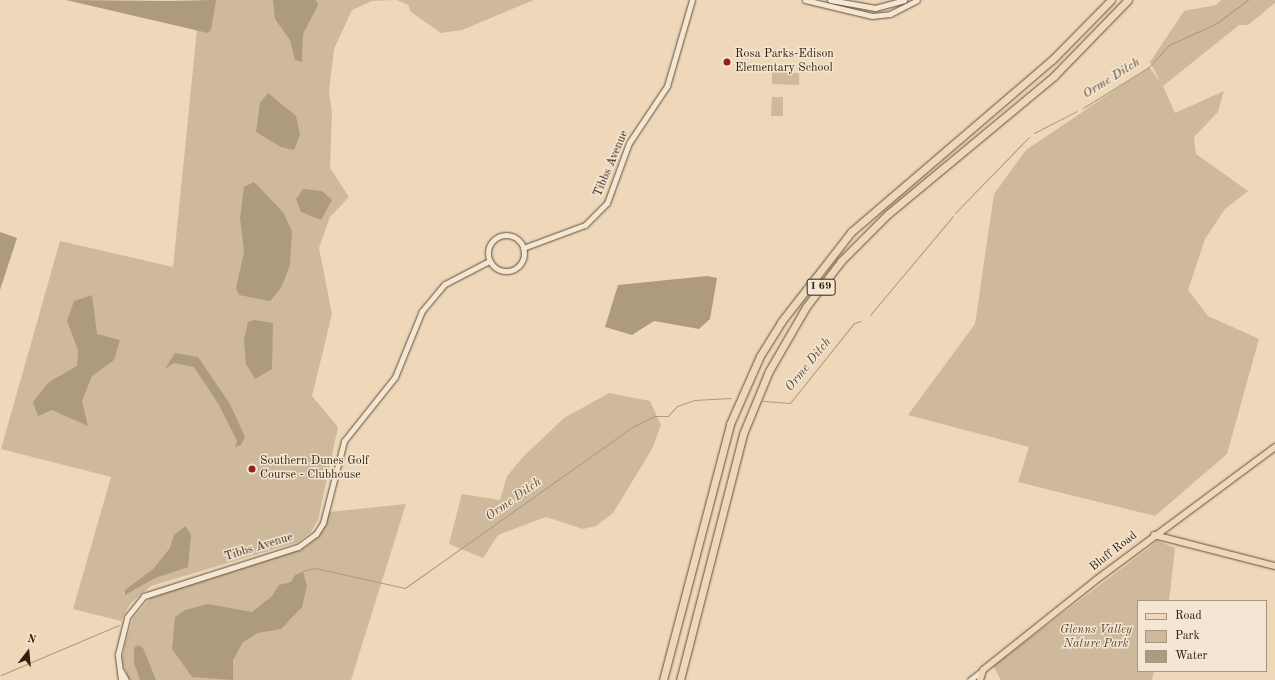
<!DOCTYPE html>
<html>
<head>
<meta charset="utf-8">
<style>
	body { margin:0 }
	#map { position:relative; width:1275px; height:680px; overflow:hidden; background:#eed8b9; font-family:"Old Standard TT",serif }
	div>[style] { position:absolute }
	.green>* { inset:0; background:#ceb99c }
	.water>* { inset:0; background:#ad9a7f }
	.stream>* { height:1px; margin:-0.5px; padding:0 0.5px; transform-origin:0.5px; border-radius:0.5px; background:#ad9a7f }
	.roads { filter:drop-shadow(0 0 1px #604f39) drop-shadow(0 0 1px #604f39) }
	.minor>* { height:5px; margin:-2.5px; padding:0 2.5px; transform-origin:2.5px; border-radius:2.5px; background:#f4e6d2 }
	.minor>.ring { margin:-2.5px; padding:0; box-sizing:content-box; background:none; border:5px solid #f4e6d2; border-radius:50% }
	.major>* { height:6px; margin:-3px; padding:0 3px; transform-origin:3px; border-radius:3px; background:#eed8b9 }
	.highway>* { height:7px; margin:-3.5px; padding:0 3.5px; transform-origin:3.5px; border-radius:3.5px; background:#eed8b9 }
	.dots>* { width:11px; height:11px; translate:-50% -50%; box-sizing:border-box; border:2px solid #f4e6d2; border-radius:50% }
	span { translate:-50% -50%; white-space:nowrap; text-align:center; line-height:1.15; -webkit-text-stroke:3px #f4e6d2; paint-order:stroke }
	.shield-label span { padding:1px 3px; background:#f4e6d2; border:1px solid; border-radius:3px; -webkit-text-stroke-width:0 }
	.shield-label { font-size:11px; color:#30210e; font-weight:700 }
	.poi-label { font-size:12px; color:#30210e }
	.left { translate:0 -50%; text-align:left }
	.street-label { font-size:12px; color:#30210e }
	.park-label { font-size:12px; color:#584732; font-style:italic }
	.water-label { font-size:13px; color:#5c4b36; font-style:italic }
	.legend { position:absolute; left:1137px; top:600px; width:130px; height:72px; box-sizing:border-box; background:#f4e6d2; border:1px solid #a69784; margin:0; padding:5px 7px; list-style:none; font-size:12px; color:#30210e }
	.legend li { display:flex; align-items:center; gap:8px; height:20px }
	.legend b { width:20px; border:1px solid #a69784 }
	.north { position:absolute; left:8px; top:632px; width:40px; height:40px; -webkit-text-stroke:3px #f4e6d2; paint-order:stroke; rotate:16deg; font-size:11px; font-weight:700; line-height:16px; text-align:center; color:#30210e }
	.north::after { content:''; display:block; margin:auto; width:14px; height:18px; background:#30210e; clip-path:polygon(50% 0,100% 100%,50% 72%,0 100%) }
</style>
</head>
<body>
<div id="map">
	<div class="green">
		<i style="clip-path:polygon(200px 0,393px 0,372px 1px,352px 10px,334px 49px,329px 91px,332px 112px,330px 168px,349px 197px,330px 217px,319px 248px,332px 314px,312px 396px,338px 427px,318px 520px,311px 532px,298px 542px,151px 586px,130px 604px,121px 621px,73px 609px,111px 477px,1px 449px,60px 241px,173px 267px)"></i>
		<i style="clip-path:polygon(397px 0,534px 0,462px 30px,441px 33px,411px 12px,408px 5px)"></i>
		<i style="clip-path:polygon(1221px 0,1275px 0,1275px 3px,1248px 25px,1239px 25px,1163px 86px,1175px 113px,1224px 91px,1218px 112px,1194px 137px,1196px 154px,1248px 191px,1225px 209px,1205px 239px,1188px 290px,1208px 316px,1259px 339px,1227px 454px,1155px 516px,1018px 482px,1029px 447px,908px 415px,975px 324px,994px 194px,1026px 150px,1149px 67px,1161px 83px,1150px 62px,1184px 11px,1216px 5px)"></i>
		<i style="clip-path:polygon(772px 72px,799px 73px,799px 85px,772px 84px)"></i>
		<i style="clip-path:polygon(772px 97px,783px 97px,783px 116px,771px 116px)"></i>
		<i style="clip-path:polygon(609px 393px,650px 401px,661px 425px,652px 449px,613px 513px,596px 526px,583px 529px,546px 517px,498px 535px,483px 558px,449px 544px,462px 494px,500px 500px,507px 476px,524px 456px,564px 418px)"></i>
		<i style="clip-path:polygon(406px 504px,351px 680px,129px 680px,122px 661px,125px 645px,133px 618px,152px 596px,306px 547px,323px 529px,329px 512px)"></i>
		<i style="clip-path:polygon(1158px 541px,1175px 548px,1169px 601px,1138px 601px,1138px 671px,1154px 671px,1152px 680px,1001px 680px,993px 666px)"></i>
	</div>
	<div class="water">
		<i style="clip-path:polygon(66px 0,169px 1px,216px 0,211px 30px,208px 33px)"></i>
		<i style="clip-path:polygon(273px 0,316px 0,318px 5px,303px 34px,302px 62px,295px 60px,290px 40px,275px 19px)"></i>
		<i style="clip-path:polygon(268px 93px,296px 116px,300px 135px,294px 150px,281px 147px,256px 132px,260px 103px)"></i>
		<i style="clip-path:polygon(254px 182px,283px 212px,292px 231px,290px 265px,281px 288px,270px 301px,239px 295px,236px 288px,244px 252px,240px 218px,244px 187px)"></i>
		<i style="clip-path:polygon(303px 189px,322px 191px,332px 200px,321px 220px,301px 212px,296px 199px)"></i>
		<i style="clip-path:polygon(0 232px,17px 238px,0 290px)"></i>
		<i style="clip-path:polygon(707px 276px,717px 278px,710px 319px,699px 329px,654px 321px,632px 335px,605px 327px,618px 285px)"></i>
		<i style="clip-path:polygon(92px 295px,97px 334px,120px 340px,114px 360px,92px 376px,82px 401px,88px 426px,52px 410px,38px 416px,33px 402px,49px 382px,77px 366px,78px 350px,67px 321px,74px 301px)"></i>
		<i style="clip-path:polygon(254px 320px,273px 323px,272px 369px,255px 379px,246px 364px,244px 340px,248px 322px)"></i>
		<i style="clip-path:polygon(175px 353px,198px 357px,230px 404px,245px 437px,241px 445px,235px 447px,237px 441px,219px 405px,194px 367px,174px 363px,165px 369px)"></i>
		<i style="clip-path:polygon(185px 526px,191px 534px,188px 567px,155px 578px,125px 595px,125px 590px,153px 569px,170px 548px,174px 535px)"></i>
		<i style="clip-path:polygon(303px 572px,307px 586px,302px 607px,281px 629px,258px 633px,243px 642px,233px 660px,233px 680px,192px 677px,172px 649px,175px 617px,185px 610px,208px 604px,252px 612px,272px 596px,279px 585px,291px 582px,295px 575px)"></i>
		<i style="clip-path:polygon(138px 645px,143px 648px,156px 680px,140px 680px,134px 663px,134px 648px)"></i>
	</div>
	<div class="stream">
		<i style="left:1083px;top:108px;width:78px;rotate:-31.8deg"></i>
		<i style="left:1149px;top:67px;width:30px;rotate:-48deg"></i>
		<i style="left:1169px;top:45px;width:53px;rotate:-24.6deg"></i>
		<i style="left:1217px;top:23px;width:39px;rotate:-37deg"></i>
		<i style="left:1034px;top:133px;width:48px;rotate:-27.1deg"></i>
		<i style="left:955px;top:213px;width:106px;rotate:-45.8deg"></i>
		<i style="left:870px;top:315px;width:129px;rotate:-50deg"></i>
		<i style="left:763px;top:401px;width:27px;rotate:4deg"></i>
		<i style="left:790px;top:403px;width:102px;rotate:-51.3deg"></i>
		<i style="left:854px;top:323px;width:7px;rotate:-16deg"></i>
		<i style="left:302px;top:571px;width:13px;rotate:-13deg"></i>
		<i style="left:315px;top:568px;width:92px;rotate:12.5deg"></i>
		<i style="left:405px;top:588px;width:278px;rotate:-35.3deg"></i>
		<i style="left:632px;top:427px;width:25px;rotate:-26deg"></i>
		<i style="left:655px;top:416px;width:13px"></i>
		<i style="left:668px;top:416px;width:13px;rotate:-48deg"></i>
		<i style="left:677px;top:406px;width:18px;rotate:-19deg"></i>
		<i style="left:694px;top:400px;width:37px;rotate:-3deg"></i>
		<i style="left:1px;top:675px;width:128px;rotate:-23deg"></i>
	</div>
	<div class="roads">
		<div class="minor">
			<i style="left:805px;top:0;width:69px;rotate:13.4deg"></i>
			<i style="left:872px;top:16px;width:18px;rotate:-6deg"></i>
			<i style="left:890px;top:14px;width:30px;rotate:-27deg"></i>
			<i style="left:830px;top:0;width:46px;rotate:10.1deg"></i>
			<i style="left:875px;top:8px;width:30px;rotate:-15deg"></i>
			<i class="ring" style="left:488px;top:235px;width:31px;height:31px"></i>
			<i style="left:523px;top:248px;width:66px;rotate:-20.4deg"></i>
			<i style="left:585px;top:225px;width:31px;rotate:-45deg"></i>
			<i style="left:607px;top:203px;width:64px;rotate:-69.9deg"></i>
			<i style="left:629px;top:143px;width:69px;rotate:-56.3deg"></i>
			<i style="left:667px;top:86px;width:90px;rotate:-73.8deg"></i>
			<i style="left:121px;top:671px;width:10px;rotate:61deg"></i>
			<i style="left:121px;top:680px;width:26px;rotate:-97deg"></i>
			<i style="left:118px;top:654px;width:38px;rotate:-76deg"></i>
			<i style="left:127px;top:617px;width:27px;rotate:-51deg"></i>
			<i style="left:144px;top:596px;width:162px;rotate:-17.7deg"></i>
			<i style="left:298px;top:547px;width:22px;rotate:-36deg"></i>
			<i style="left:316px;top:534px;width:13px;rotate:-58deg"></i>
			<i style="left:323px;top:523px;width:85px;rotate:-75.6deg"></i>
			<i style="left:344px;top:441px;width:82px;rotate:-51.4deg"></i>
			<i style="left:395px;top:377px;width:71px;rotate:-67.8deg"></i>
			<i style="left:422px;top:311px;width:35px;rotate:-50deg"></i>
			<i style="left:445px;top:284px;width:50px;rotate:-27.6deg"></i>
			<i style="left:970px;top:680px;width:16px;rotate:-38deg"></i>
		</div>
		<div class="major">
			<i style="left:1154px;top:535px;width:125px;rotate:14.4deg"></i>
			<i style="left:980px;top:680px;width:10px;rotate:-73deg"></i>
			<i style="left:983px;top:670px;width:144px;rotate:-38.5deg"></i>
			<i style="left:1096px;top:580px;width:223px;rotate:-36.6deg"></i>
		</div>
		<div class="highway">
			<i style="left:663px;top:680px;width:265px;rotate:-75.3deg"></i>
			<i style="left:730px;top:424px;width:74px;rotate:-66.2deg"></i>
			<i style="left:760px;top:356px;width:40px;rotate:-58deg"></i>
			<i style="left:781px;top:322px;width:114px;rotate:-52.1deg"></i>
			<i style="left:851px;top:232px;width:265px;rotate:-40.6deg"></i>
			<i style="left:1052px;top:60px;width:84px;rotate:-45.5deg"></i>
			<i style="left:680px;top:680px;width:254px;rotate:-75.6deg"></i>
			<i style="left:743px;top:434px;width:68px;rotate:-67.6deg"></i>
			<i style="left:769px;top:371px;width:74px;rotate:-60deg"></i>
			<i style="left:806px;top:307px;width:58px;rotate:-52.7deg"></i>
			<i style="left:841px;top:261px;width:66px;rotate:-45deg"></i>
			<i style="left:888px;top:214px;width:216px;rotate:-39.7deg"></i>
			<i style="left:1054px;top:76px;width:106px;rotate:-45.8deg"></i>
		</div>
	</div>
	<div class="dots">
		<i style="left:727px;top:62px;background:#8f2418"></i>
		<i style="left:252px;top:469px;background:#8f2418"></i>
	</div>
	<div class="shield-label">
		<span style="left:821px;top:287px">I 69</span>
	</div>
	<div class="poi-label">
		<span class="left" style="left:735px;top:62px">Rosa Parks-Edison<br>Elementary School</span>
		<span class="left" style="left:260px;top:469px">Southern Dunes Golf<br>Course - Clubhouse</span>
	</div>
	<div class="street-label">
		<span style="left:612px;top:164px;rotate:-67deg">Tibbs Avenue</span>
		<span style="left:259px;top:548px;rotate:-17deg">Tibbs Avenue</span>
		<span style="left:1114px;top:552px;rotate:-38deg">Bluff Road</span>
	</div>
	<div class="park-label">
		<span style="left:1096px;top:638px">Glenns Valley<br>Nature Park</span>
	</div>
	<div class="water-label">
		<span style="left:1112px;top:79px;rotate:-32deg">Orme Ditch</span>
		<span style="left:809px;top:365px;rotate:-51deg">Orme Ditch</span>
		<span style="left:514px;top:500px;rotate:-35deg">Orme Ditch</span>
	</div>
	<ul class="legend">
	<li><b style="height:5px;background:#eed8b9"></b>Road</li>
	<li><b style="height:11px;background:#ceb99c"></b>Park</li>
	<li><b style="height:11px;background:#ad9a7f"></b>Water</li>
	</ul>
	<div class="north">N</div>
</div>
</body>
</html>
